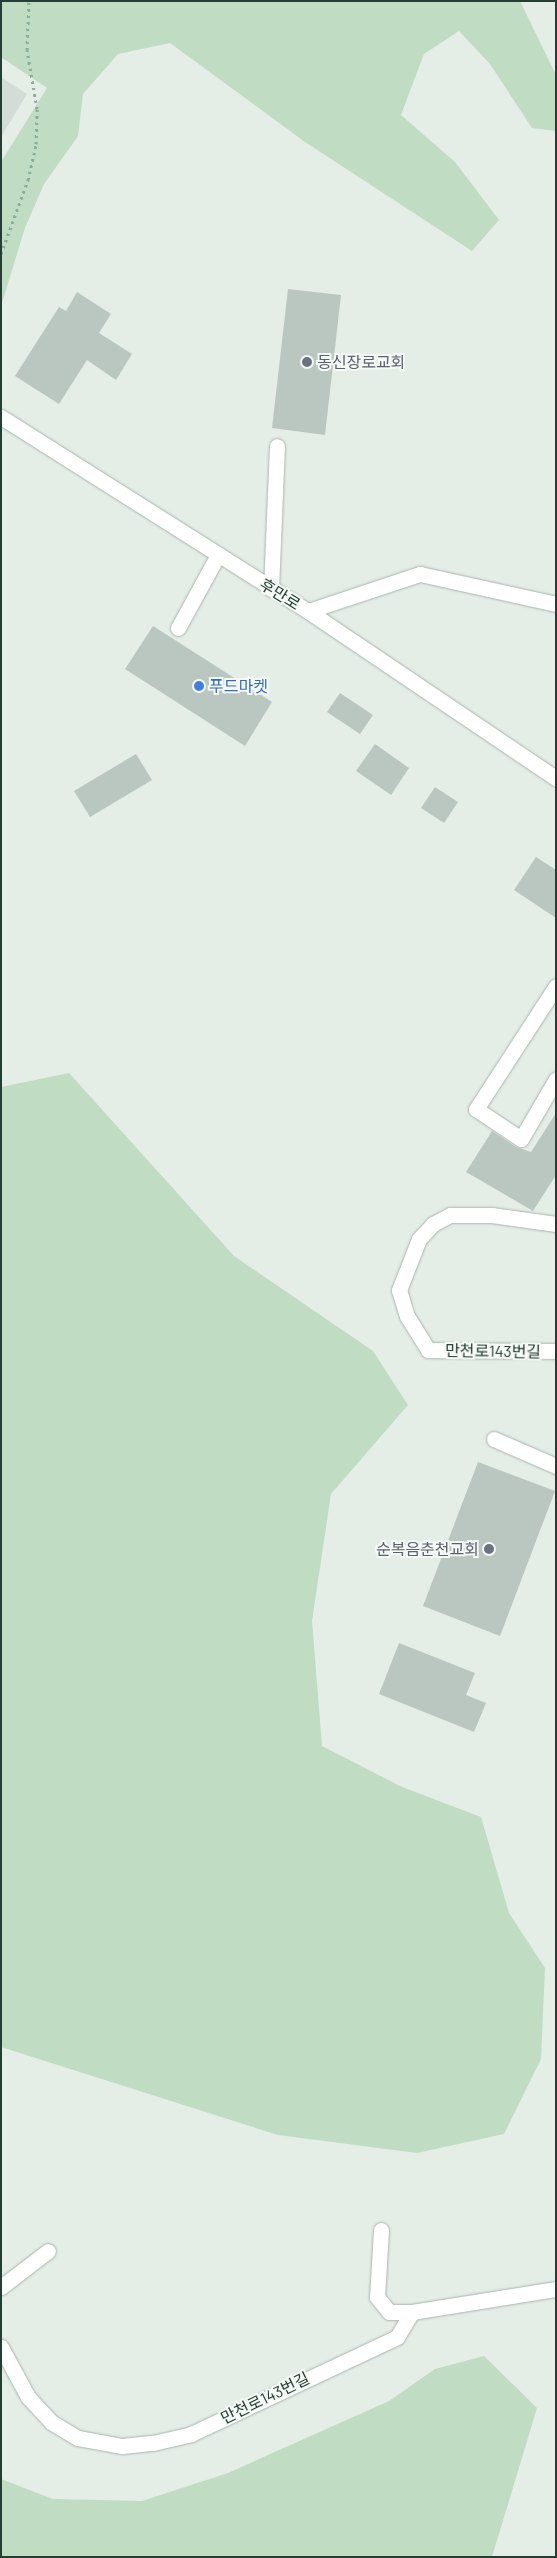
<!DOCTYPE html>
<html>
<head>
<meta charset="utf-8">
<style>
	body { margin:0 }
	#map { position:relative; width:557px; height:2558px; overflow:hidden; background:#e5ede7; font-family:Barlow,"Noto Sans KR",sans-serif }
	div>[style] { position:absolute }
	.built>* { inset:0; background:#d3dcd6 }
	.green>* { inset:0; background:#c0dcc2 }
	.building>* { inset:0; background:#bac7c0 }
	.path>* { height:3px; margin-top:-1.5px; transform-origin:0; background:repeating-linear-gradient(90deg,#88ad9a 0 2.5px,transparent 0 6.5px) }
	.roads { filter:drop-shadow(0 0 1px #a8b5ad) drop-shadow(0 0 1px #a8b5ad) }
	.minor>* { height:15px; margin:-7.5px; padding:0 7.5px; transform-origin:7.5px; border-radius:7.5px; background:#fff }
	.dots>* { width:14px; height:14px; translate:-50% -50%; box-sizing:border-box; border:2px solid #f5f9f6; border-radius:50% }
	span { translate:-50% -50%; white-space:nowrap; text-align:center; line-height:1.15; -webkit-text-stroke:4px #f5f9f6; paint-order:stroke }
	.worship-label { font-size:16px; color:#5b616d }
	.left { translate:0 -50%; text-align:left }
	.right { translate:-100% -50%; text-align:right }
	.street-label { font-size:16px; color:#253d32 }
	.shop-label { font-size:16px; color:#366cbe }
	.frame { position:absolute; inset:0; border:2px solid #253d32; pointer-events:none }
</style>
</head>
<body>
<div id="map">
	<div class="built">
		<i style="clip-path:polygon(1px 77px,27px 94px,1px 137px)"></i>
	</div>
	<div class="green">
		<i style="clip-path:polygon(1px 1px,520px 1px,556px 75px,556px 131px,532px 128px,490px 64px,459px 31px,424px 54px,401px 115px,455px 162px,499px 220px,472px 251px,305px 142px,170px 43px,118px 54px,83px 94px,78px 136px,44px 184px,25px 228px,1px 306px,1px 162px,47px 88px,1px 57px)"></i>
		<i style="clip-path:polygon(69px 1073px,234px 1256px,373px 1351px,408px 1405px,331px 1494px,312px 1621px,322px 1746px,402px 1787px,481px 1817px,509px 1913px,545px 1968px,541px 2059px,504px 2134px,417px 2153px,278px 2135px,1px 2047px,1px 1087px)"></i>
		<i style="clip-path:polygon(484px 2356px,537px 2408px,492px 2557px,1px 2557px,1px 2479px,53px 2499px,142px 2501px,228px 2473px,389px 2401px,435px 2369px)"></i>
	</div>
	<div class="building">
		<i style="clip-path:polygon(288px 289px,341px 295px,325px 435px,272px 428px)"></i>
		<i style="clip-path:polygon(77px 292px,111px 314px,99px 333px,132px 354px,116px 380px,87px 360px,59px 404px,15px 376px,59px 307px,66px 311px)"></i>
		<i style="clip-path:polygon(153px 626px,272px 702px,245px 746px,125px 669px)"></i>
		<i style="clip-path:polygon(340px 693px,373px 715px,360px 734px,327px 712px)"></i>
		<i style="clip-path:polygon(375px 744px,409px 768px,391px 795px,356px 771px)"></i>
		<i style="clip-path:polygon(136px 754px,152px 780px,90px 817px,74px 791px)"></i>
		<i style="clip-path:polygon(435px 787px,458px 802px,444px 823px,421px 808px)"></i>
		<i style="clip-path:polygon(536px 857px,556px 870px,556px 918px,514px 890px)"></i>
		<i style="clip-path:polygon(556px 1113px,556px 1175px,533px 1211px,466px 1172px,492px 1131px,516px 1147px,531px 1152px)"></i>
		<i style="clip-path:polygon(478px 1462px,555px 1491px,500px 1636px,423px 1606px)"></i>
		<i style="clip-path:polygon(399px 1643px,475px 1673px,466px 1695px,486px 1703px,474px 1732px,379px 1694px)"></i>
	</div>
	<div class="path">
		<i style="left:1px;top:254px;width:79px;rotate:-70deg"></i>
		<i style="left:28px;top:180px;width:37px;rotate:-77deg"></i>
		<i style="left:36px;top:144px;width:35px;rotate:-88deg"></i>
		<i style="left:37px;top:109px;width:60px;rotate:-99.6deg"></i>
		<i style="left:27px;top:50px;width:49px;rotate:-87.7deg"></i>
	</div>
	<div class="roads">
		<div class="minor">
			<i style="left:1px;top:417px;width:363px;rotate:32.3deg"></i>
			<i style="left:308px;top:611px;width:299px;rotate:34deg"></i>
			<i style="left:271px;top:589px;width:143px;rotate:-87.6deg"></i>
			<i style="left:308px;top:611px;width:118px;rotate:-18.3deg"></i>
			<i style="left:420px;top:574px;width:139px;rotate:12.4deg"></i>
			<i style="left:178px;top:628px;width:83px;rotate:-61.3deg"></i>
			<i style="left:556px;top:986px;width:147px;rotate:123deg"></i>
			<i style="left:476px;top:1109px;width:54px;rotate:33.7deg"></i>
			<i style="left:521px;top:1139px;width:69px;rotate:-59.7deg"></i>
			<i style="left:556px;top:1224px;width:65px;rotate:-172deg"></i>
			<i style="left:492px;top:1215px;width:42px;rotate:180deg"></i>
			<i style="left:450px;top:1215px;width:19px;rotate:152deg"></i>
			<i style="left:433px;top:1224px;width:21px;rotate:133deg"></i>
			<i style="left:419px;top:1239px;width:55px;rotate:111.4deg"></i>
			<i style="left:399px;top:1290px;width:27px;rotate:73deg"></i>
			<i style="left:407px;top:1316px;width:40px;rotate:58deg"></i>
			<i style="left:428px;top:1350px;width:128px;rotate:0.4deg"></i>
			<i style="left:494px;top:1439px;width:68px;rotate:23.5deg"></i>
			<i style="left:381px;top:2230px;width:67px;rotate:93.4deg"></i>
			<i style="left:377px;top:2297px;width:19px;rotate:51deg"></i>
			<i style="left:389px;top:2312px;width:23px"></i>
			<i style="left:412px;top:2312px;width:146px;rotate:-9.1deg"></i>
			<i style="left:1px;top:2287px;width:59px;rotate:-37.5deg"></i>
			<i style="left:1px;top:2347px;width:57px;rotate:61.6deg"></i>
			<i style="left:28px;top:2397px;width:34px;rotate:47deg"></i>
			<i style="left:51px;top:2422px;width:31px;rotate:31deg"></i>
			<i style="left:78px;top:2438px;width:45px;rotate:10.3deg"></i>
			<i style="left:122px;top:2446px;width:31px;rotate:-6deg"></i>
			<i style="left:153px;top:2443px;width:39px;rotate:-13deg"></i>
			<i style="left:191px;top:2434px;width:228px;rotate:-25.2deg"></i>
			<i style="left:397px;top:2337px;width:29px;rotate:-59deg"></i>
		</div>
	</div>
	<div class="dots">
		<i style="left:307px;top:362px;background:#6b7280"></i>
		<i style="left:199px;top:686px;background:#3f7fe0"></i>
		<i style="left:489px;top:1549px;background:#6b7280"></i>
	</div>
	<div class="worship-label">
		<span class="left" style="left:317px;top:362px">동신장로교회</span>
		<span class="right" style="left:479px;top:1549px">순복음춘천교회</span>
	</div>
	<div class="street-label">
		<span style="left:280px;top:594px;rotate:32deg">후만로</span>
		<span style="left:493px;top:1351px;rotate:1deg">만천로143번길</span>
		<span style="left:265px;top:2398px;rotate:-26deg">만천로143번길</span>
	</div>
	<div class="shop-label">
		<span class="left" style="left:209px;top:686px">푸드마켓</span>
	</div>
	<div class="frame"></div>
</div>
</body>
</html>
